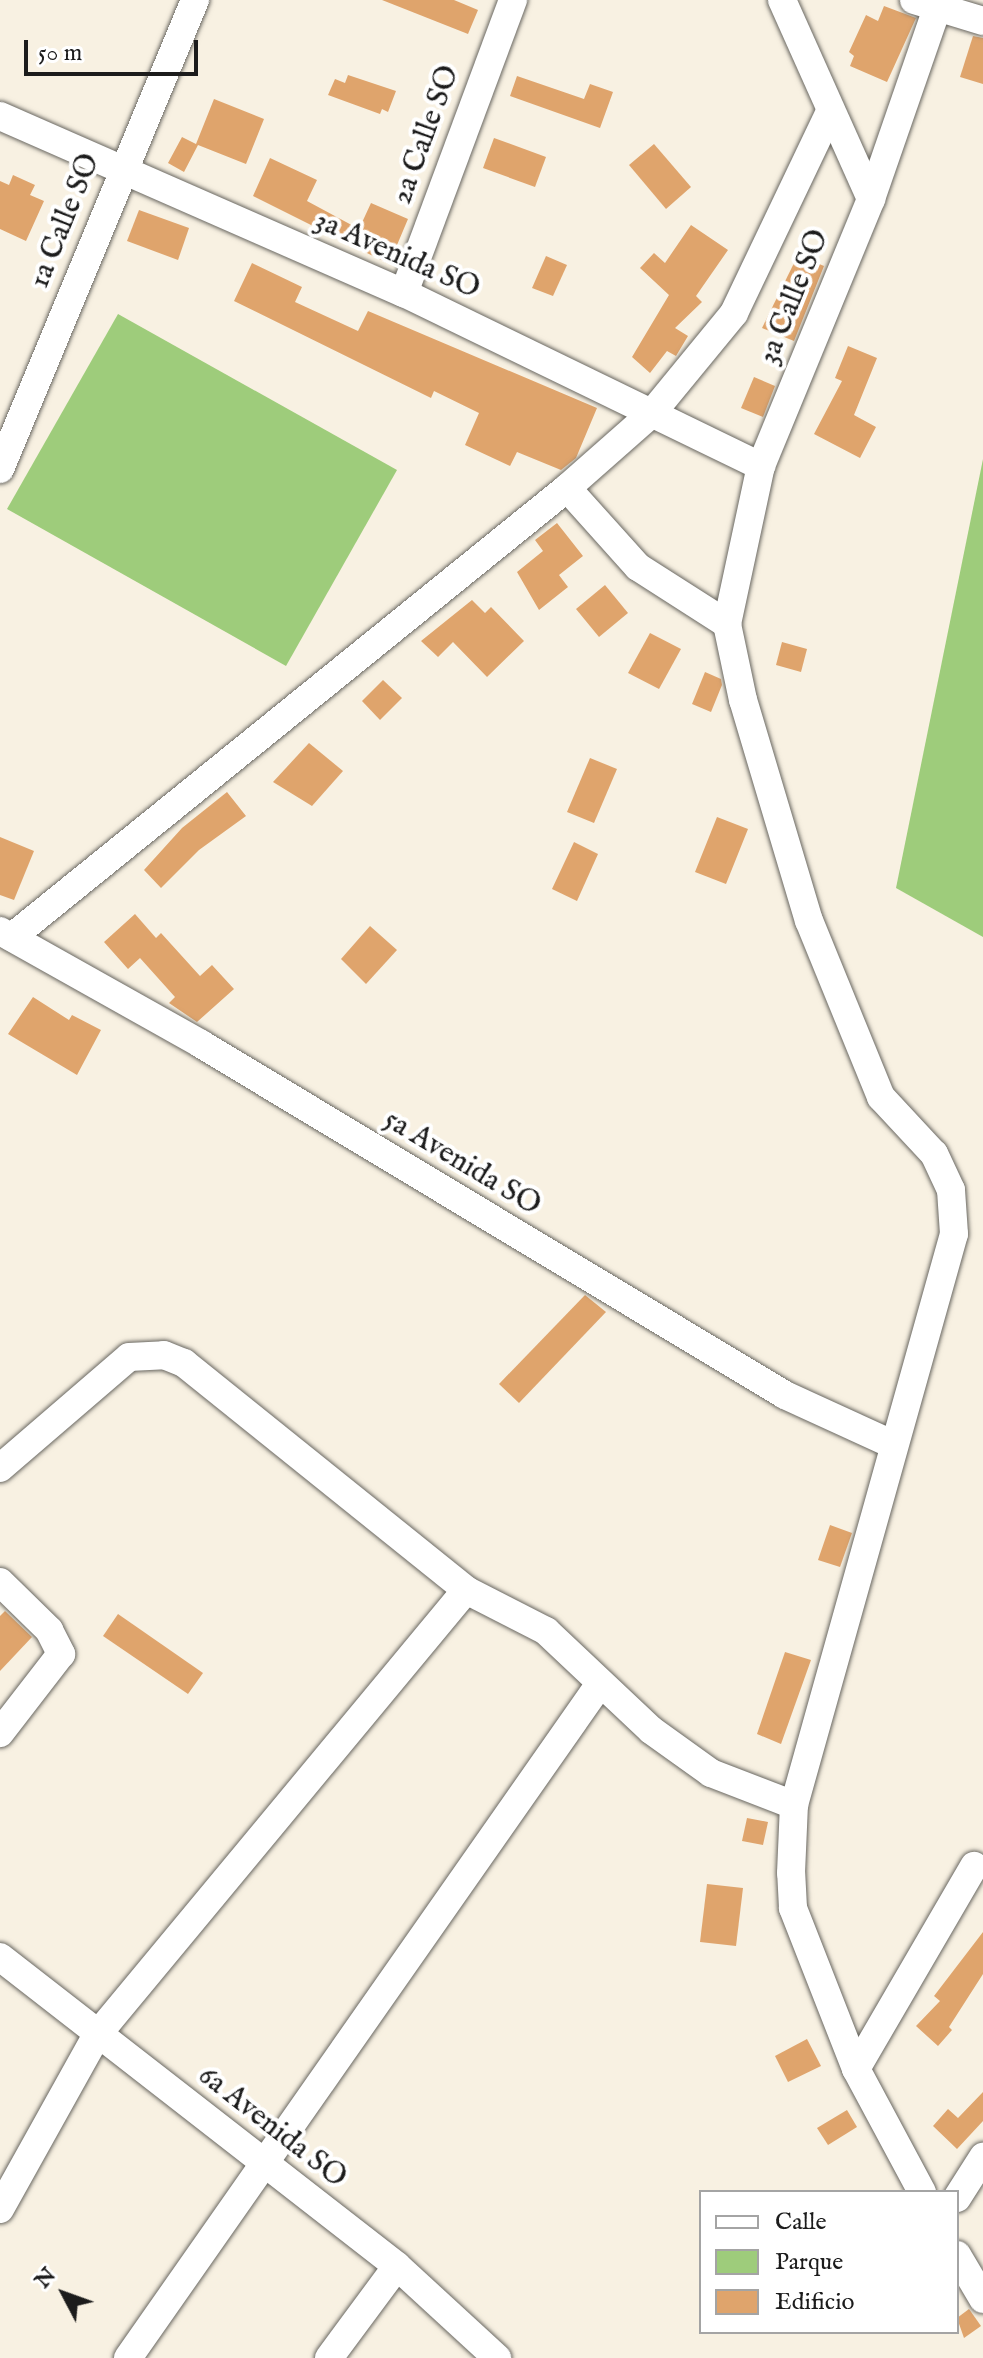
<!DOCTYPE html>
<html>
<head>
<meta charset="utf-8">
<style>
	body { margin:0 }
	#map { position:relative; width:983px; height:2358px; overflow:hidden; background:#f8f1e2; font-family:"IM FELL English",serif }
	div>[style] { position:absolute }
	.green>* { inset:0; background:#9ecc7b }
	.building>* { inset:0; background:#dfa46c }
	.roads { filter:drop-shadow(0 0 2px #696761) drop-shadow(0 0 2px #696761) }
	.street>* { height:28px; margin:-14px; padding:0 14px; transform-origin:14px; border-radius:14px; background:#fff }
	span { translate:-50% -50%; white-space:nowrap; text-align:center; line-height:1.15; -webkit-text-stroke:8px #fff; paint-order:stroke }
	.street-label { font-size:30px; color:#1c1c1c }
	.legend { position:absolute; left:699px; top:2190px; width:260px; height:144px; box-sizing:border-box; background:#fff; border:2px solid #a4a4a4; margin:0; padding:10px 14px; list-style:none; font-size:24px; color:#1c1c1c }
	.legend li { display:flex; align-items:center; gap:16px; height:40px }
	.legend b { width:40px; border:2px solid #a4a4a4 }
	.north { position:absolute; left:24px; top:2254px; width:80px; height:80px; -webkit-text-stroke:6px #fff; paint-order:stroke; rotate:311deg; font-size:22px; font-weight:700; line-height:32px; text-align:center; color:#1c1c1c }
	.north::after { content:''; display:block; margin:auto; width:28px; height:36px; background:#1c1c1c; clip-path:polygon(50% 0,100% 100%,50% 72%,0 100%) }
	.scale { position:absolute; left:24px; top:40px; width:174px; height:36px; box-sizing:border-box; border:4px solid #1c1c1c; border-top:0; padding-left:10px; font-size:24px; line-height:28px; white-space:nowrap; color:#1c1c1c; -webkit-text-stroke:6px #fff; paint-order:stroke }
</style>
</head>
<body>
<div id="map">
	<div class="green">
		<i style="clip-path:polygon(118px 314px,397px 470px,286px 666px,7px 509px)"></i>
		<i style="clip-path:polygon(983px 459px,983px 937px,896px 888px)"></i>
	</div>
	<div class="building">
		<i style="clip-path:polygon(382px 0,454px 0,478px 10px,468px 34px)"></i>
		<i style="clip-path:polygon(884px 6px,916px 18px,887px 82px,850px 66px,854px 56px,849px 52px,866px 15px,878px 21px)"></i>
		<i style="clip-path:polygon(973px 36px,983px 38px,983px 84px,960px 77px)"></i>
		<i style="clip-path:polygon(348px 75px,396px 91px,388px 112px,382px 109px,380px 114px,328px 95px,335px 79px,345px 83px)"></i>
		<i style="clip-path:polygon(517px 76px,584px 99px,590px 84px,613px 92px,600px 128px,510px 96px)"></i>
		<i style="clip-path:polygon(214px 99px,264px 119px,246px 164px,198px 145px,184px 172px,168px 163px,182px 137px,196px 144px)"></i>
		<i style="clip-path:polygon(494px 138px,546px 157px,535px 187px,483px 168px)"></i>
		<i style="clip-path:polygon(654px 144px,691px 187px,666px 209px,629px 165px)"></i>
		<i style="clip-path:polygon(270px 158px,317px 180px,307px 201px,359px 229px,371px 203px,408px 219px,389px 264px,253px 196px)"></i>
		<i style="clip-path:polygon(13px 175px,35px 185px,30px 195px,44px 201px,26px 241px,0 229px,0 181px,9px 185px)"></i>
		<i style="clip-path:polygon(139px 210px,189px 228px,178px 260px,127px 241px)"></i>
		<i style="clip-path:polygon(691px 225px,728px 250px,696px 296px,702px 302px,675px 328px,688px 336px,676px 356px,667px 351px,650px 373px,632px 357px,669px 295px,640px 268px,654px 253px,665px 263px)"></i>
		<i style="clip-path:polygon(798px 255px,824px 266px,794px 341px,762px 328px)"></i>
		<i style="clip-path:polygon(546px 256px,567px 265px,553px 296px,532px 288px)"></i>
		<i style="clip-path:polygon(252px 263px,302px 287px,295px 302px,358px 331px,368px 311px,597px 408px,576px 458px,561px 470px,517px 452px,510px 466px,465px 445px,479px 413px,434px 391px,431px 398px,234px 301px)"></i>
		<i style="clip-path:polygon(848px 346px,877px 358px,854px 415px,876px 427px,860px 458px,814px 434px,842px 381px,835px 378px)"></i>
		<i style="clip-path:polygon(754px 377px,775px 386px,763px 417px,741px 408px)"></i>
		<i style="clip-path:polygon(557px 523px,583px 556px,559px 575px,568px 587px,539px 610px,517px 572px,543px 551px,535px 540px)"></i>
		<i style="clip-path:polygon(605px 585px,628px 613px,599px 637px,576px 609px)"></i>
		<i style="clip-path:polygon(472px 600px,485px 613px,491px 607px,524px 641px,487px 677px,453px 642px,438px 657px,421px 641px)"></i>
		<i style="clip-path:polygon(650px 633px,681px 649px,659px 689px,628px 673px)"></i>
		<i style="clip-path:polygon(782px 642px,807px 649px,801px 672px,776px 665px)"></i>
		<i style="clip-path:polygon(705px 672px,721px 679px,722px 685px,711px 712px,692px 704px)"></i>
		<i style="clip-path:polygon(383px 680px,402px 698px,380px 720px,362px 701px)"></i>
		<i style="clip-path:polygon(309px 743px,343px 771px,312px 806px,273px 782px)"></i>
		<i style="clip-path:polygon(590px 758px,617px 769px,594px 823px,567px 812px)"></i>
		<i style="clip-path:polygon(227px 792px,246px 816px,199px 850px,161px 888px,144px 870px,182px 828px)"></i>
		<i style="clip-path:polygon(717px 817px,748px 829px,726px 884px,695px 872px)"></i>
		<i style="clip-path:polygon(0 837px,34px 851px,14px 900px,0 895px)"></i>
		<i style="clip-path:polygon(574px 842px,598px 854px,577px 901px,552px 889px)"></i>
		<i style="clip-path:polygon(135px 914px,156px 938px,161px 933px,200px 976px,212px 965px,234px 989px,197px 1022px,169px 1003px,175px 997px,140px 958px,128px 969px,104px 942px)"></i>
		<i style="clip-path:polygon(370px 926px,397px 950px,366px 984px,341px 959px)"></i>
		<i style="clip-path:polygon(33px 997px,69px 1020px,72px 1015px,101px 1030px,77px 1075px,8px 1034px)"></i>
		<i style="clip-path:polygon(585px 1295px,606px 1312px,519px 1403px,499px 1384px)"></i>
		<i style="clip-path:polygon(830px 1525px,852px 1533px,840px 1567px,818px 1560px)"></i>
		<i style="clip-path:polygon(5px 1611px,32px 1637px,0 1671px,0 1616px)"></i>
		<i style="clip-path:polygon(118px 1614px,203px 1673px,188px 1694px,103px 1636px)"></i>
		<i style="clip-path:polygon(785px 1652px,811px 1660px,781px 1744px,757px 1734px)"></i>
		<i style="clip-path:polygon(747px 1818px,768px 1822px,763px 1845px,742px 1841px)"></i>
		<i style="clip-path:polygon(707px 1884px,743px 1888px,736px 1946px,700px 1942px)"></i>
		<i style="clip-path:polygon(983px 1932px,983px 1974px,949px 2027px,952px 2030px,938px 2046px,916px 2026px,940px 2001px,934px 1996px)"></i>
		<i style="clip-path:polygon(807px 2039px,821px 2066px,788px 2082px,775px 2056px)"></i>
		<i style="clip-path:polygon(983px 2092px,983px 2121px,957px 2149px,933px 2126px,948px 2109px,958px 2118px)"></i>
		<i style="clip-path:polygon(847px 2110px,857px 2127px,828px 2145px,817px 2128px)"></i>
		<i style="clip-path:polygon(969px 2309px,981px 2326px,964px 2338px,957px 2318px)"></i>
	</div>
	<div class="roads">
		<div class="street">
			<i style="left:782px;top:0;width:218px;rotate:65.9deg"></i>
			<i style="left:914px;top:0;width:72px;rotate:16.9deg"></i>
			<i style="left:0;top:116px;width:441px;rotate:23.7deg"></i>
			<i style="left:404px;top:293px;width:397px;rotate:25.9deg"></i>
			<i style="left:404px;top:293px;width:313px;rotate:-69.6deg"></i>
			<i style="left:0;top:469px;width:508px;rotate:-67.42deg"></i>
			<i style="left:567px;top:488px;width:106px;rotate:48.1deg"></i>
			<i style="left:638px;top:567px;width:106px;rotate:32.6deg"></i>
			<i style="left:0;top:931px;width:231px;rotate:29.3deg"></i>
			<i style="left:201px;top:1044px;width:681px;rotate:31.01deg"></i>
			<i style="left:785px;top:1395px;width:118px;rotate:24.6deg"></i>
			<i style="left:12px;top:937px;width:714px;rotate:-38.97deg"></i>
			<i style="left:567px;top:488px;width:113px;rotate:-41.4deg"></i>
			<i style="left:652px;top:413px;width:129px;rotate:-50.6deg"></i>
			<i style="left:734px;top:313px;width:221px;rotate:-64.5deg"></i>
			<i style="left:0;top:1468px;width:170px;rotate:-40.7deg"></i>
			<i style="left:129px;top:1357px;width:35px;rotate:-3deg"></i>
			<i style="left:164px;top:1355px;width:22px;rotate:22deg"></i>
			<i style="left:184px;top:1363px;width:362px;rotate:38.8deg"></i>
			<i style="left:466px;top:1590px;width:90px;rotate:27.1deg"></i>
			<i style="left:546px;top:1631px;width:144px;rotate:43.3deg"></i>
			<i style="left:651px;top:1730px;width:74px;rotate:35.6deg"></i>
			<i style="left:711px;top:1773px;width:89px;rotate:21.1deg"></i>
			<i style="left:0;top:1582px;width:69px;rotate:44.4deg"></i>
			<i style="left:49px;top:1630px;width:27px;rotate:63deg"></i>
			<i style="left:61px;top:1654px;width:100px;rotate:127.7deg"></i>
			<i style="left:0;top:1957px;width:503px;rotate:37.89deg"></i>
			<i style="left:397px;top:2266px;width:136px;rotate:42.6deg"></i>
			<i style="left:856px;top:2069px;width:235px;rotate:-59.8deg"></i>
			<i style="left:922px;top:2192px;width:140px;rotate:-118.2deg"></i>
			<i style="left:856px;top:2069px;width:173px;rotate:-111.4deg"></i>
			<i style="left:793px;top:1908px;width:35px;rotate:-93deg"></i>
			<i style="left:791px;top:1873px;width:68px;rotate:-87.5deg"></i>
			<i style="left:794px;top:1805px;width:593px;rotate:-74.35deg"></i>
			<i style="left:954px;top:1234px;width:44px;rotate:-93.9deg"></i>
			<i style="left:951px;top:1190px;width:40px;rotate:-115deg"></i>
			<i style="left:934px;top:1154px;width:78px;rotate:-132.9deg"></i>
			<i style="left:881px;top:1097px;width:190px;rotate:-112.2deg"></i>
			<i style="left:809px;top:921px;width:231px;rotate:-106.6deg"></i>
			<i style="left:743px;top:700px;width:78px;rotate:-101.9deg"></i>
			<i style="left:727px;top:624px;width:162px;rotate:-77.9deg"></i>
			<i style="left:761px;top:466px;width:289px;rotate:-67.6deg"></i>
			<i style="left:871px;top:199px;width:211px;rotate:-70.9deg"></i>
			<i style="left:957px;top:2198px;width:49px;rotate:-57.6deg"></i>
			<i style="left:0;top:2209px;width:199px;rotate:-60.9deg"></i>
			<i style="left:97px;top:2035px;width:578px;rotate:-50.33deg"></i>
			<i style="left:957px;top:2255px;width:51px;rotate:59.4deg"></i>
			<i style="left:128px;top:2358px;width:821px;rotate:-55.01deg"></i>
			<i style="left:329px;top:2358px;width:114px;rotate:-53.5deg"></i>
		</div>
	</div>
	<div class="street-label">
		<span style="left:426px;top:135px;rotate:-70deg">2a Calle SO</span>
		<span style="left:65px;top:221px;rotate:-68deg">1a Calle SO</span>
		<span style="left:397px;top:255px;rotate:24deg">3a Avenida SO</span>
		<span style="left:794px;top:297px;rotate:-68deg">3a Calle SO</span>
		<span style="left:462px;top:1163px;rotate:31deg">5a Avenida SO</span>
		<span style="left:272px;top:2127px;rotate:38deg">6a Avenida SO</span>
	</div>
	<ul class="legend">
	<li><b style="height:10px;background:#fff"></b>Calle</li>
	<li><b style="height:22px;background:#9ecc7b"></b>Parque</li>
	<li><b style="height:22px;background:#dfa46c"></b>Edificio</li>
	</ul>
	<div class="north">N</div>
	<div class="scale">50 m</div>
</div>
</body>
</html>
